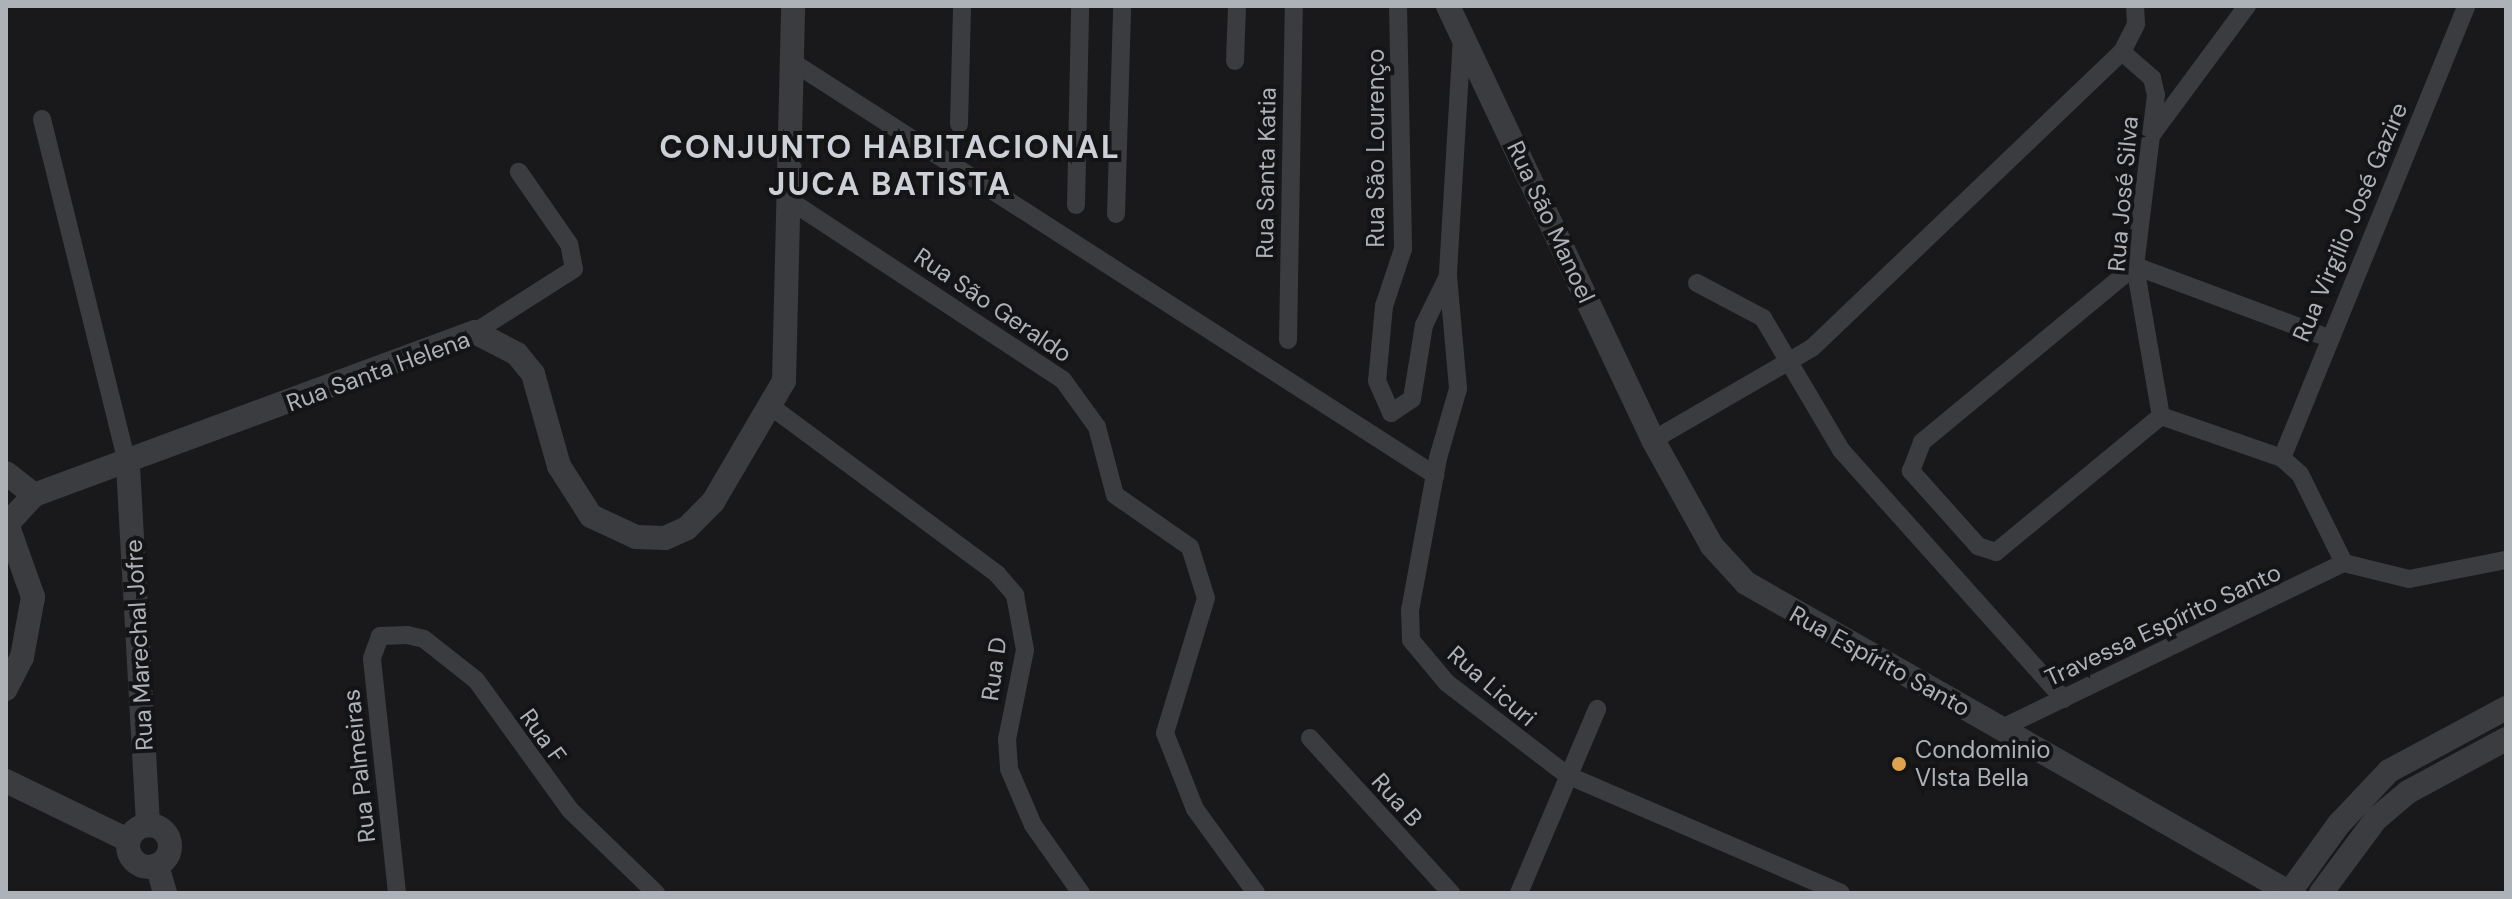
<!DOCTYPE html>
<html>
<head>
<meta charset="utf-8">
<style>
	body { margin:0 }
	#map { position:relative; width:2512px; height:899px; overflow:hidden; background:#19191b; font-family:"DM Sans",sans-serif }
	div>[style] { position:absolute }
	.minor>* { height:18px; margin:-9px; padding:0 9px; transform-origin:9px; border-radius:9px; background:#3a3c3f }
	.tertiary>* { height:24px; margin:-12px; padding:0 12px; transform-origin:12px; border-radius:12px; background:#3a3c3f }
	.tertiary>.ring { margin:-12px; padding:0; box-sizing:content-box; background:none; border:24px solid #3a3c3f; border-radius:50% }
	.dots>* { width:22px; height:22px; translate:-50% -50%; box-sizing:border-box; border:4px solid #141416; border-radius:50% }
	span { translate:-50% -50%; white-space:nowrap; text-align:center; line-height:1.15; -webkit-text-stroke:8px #141416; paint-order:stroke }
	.street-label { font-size:24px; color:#adb2b9 }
	.poi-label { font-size:24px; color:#adb2b9 }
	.left { translate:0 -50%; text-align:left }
	.district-label { font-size:32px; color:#cdd0d6; font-weight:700; letter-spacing:2px }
	.frame { position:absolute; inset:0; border:8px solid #adb2b9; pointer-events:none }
</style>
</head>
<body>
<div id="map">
	<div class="minor">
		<i style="left:1398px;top:6px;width:243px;rotate:88.8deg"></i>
		<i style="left:1403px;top:249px;width:60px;rotate:108.4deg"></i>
		<i style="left:1384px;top:306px;width:75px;rotate:95.3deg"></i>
		<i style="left:1377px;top:381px;width:35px;rotate:66deg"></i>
		<i style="left:1391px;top:413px;width:25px;rotate:-34deg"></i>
		<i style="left:1412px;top:399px;width:75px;rotate:-80.8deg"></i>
		<i style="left:1424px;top:325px;width:55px;rotate:-63.9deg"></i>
		<i style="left:1462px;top:37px;width:239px;rotate:93.4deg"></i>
		<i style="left:1448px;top:276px;width:113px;rotate:84.9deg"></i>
		<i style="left:1458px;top:389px;width:72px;rotate:106.2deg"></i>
		<i style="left:1438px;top:458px;width:155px;rotate:100.4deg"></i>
		<i style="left:1410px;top:610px;width:30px;rotate:88deg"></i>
		<i style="left:1411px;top:640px;width:56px;rotate:50.1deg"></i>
		<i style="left:1447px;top:683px;width:151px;rotate:37.5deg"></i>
		<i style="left:1567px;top:775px;width:298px;rotate:23.3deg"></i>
		<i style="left:2122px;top:52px;width:40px;rotate:41deg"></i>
		<i style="left:2152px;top:78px;width:17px;rotate:77deg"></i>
		<i style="left:2156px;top:95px;width:172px;rotate:97deg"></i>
		<i style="left:2135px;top:266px;width:152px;rotate:80.2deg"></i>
		<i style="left:2161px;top:416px;width:128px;rotate:19.1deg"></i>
		<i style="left:2282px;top:458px;width:24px;rotate:42deg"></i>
		<i style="left:2300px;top:474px;width:99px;rotate:63.7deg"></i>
		<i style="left:2344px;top:563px;width:67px;rotate:13.8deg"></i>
		<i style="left:2409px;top:579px;width:99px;rotate:-11.1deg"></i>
		<i style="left:791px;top:61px;width:766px;rotate:32.74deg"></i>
		<i style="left:1235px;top:61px;width:55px;rotate:-87.9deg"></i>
		<i style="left:42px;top:119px;width:357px;rotate:76.1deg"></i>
		<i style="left:959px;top:124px;width:118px;rotate:-88.5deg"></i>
		<i style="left:2153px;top:133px;width:158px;rotate:-53.5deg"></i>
		<i style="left:792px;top:202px;width:324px;rotate:33.3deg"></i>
		<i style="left:1063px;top:380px;width:58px;rotate:54.1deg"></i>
		<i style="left:1097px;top:427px;width:70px;rotate:75.2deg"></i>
		<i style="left:1115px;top:495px;width:91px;rotate:34.7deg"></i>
		<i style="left:1190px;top:547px;width:53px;rotate:72.6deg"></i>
		<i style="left:1206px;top:598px;width:141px;rotate:106.9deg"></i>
		<i style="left:1165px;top:733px;width:82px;rotate:68.5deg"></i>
		<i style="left:1195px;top:809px;width:104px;rotate:54deg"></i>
		<i style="left:1076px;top:205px;width:199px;rotate:-88.8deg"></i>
		<i style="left:1116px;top:214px;width:208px;rotate:-88.3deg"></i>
		<i style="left:1697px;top:283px;width:75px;rotate:27.9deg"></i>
		<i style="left:1763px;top:318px;width:153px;rotate:59.4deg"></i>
		<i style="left:1841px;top:450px;width:334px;rotate:48.2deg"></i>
		<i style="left:475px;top:332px;width:117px;rotate:-32.5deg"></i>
		<i style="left:574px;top:269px;width:25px;rotate:-101deg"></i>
		<i style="left:569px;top:244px;width:88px;rotate:-124.8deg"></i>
		<i style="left:1288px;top:340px;width:334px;rotate:-89deg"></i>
		<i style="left:773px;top:408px;width:279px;rotate:36.5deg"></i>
		<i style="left:997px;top:574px;width:28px;rotate:49deg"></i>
		<i style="left:1015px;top:595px;width:56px;rotate:79.7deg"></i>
		<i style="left:1025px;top:650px;width:91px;rotate:101.4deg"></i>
		<i style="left:1007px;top:739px;width:30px;rotate:86deg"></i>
		<i style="left:1009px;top:769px;width:61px;rotate:66.8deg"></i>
		<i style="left:1033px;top:825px;width:83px;rotate:54.8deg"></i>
		<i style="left:2161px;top:416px;width:214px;rotate:140.5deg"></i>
		<i style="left:1996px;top:552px;width:19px;rotate:-162deg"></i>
		<i style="left:1978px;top:546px;width:101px;rotate:-131.8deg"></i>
		<i style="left:1911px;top:471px;width:31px;rotate:-69deg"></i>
		<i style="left:1922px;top:442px;width:276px;rotate:-39.6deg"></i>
		<i style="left:2135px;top:266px;width:204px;rotate:20.4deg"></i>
		<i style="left:1653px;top:440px;width:184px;rotate:-30.1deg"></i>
		<i style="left:1812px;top:348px;width:429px;rotate:-43.7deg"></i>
		<i style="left:2122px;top:52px;width:31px;rotate:-63deg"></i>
		<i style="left:2136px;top:24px;width:18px;rotate:-93deg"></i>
		<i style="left:2282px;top:458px;width:488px;rotate:-67.8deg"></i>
		<i style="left:2002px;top:728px;width:380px;rotate:-25.8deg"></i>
		<i style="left:1310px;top:738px;width:210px;rotate:47.7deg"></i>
		<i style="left:397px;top:893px;width:236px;rotate:-96.1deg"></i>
		<i style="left:372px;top:658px;width:23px;rotate:-70deg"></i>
		<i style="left:380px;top:636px;width:27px;rotate:-2deg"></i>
		<i style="left:407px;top:635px;width:17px;rotate:13deg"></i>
		<i style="left:424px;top:639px;width:66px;rotate:38.3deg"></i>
		<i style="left:476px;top:680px;width:160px;rotate:54.1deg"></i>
		<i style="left:570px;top:810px;width:120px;rotate:44deg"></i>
		<i style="left:1519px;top:893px;width:200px;rotate:-67deg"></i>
	</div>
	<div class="tertiary">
		<i style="left:1448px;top:6px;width:480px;rotate:64.7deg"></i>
		<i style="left:1653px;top:440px;width:121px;rotate:60.9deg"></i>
		<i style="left:1712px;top:546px;width:50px;rotate:47.4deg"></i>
		<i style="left:1746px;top:583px;width:626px;rotate:29.68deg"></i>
		<i style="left:128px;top:466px;width:360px;rotate:86.8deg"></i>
		<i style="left:6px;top:473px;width:36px;rotate:38deg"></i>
		<i style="left:6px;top:521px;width:81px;rotate:70.4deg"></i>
		<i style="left:33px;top:597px;width:61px;rotate:100.4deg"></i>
		<i style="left:22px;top:657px;width:36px;rotate:117deg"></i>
		<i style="left:7px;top:524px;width:40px;rotate:-47deg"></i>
		<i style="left:34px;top:495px;width:470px;rotate:-20.3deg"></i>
		<i style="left:475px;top:332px;width:47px;rotate:27.6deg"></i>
		<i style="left:517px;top:354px;width:26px;rotate:51deg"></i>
		<i style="left:533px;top:374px;width:96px;rotate:74.2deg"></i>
		<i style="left:559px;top:466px;width:59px;rotate:57.4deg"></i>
		<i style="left:591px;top:516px;width:50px;rotate:25deg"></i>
		<i style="left:636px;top:537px;width:29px;rotate:2deg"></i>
		<i style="left:665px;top:538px;width:24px;rotate:-24deg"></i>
		<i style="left:687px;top:528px;width:37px;rotate:-45deg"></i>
		<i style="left:713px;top:502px;width:140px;rotate:-59.6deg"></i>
		<i style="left:784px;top:381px;width:375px;rotate:-88.6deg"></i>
		<i style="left:6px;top:781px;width:136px;rotate:25.8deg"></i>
		<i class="ring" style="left:128px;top:825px;width:18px;height:18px"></i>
		<i style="left:157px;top:865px;width:29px;rotate:74deg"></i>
		<i style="left:2289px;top:893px;width:85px;rotate:-54.1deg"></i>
		<i style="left:2339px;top:824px;width:73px;rotate:-46.7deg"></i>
		<i style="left:2389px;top:771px;width:133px;rotate:-28.3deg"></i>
		<i style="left:2321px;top:893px;width:92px;rotate:-53.4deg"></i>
		<i style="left:2376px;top:819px;width:42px;rotate:-40.2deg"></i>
		<i style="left:2408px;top:792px;width:111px;rotate:-28.4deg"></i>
	</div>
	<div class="dots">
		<i style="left:1899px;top:764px;background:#dfa34d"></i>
	</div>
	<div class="street-label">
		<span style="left:1376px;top:148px;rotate:-90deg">Rua São Lourenço</span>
		<span style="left:1266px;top:173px;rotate:-89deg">Rua Santa Katia</span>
		<span style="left:2123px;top:194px;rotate:-85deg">Rua José Silva</span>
		<span style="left:1551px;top:222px;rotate:65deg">Rua São Manoel</span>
		<span style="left:2350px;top:222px;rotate:-67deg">Rua Virgilio José Gazire</span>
		<span style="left:993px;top:305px;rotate:34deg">Rua São Geraldo</span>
		<span style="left:378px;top:371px;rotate:-20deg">Rua Santa Helena</span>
		<span style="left:2163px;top:625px;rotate:-25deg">Travessa Espírito Santo</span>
		<span style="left:139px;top:645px;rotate:-93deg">Rua Marechal Jofre</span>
		<span style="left:1880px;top:661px;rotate:29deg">Rua Espírito Santo</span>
		<span style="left:994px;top:669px;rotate:-82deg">Rua D</span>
		<span style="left:1492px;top:686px;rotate:41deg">Rua Licuri</span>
		<span style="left:543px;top:736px;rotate:54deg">Rua F</span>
		<span style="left:359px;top:766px;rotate:-96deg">Rua Palmeiras</span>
		<span style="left:1397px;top:800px;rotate:48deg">Rua B</span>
	</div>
	<div class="poi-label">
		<span class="left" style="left:1915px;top:764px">Condominio<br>VIsta Bella</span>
	</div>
	<div class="district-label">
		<span style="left:890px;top:166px">CONJUNTO HABITACIONAL<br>JUCA BATISTA</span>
	</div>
	<div class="frame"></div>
</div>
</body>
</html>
